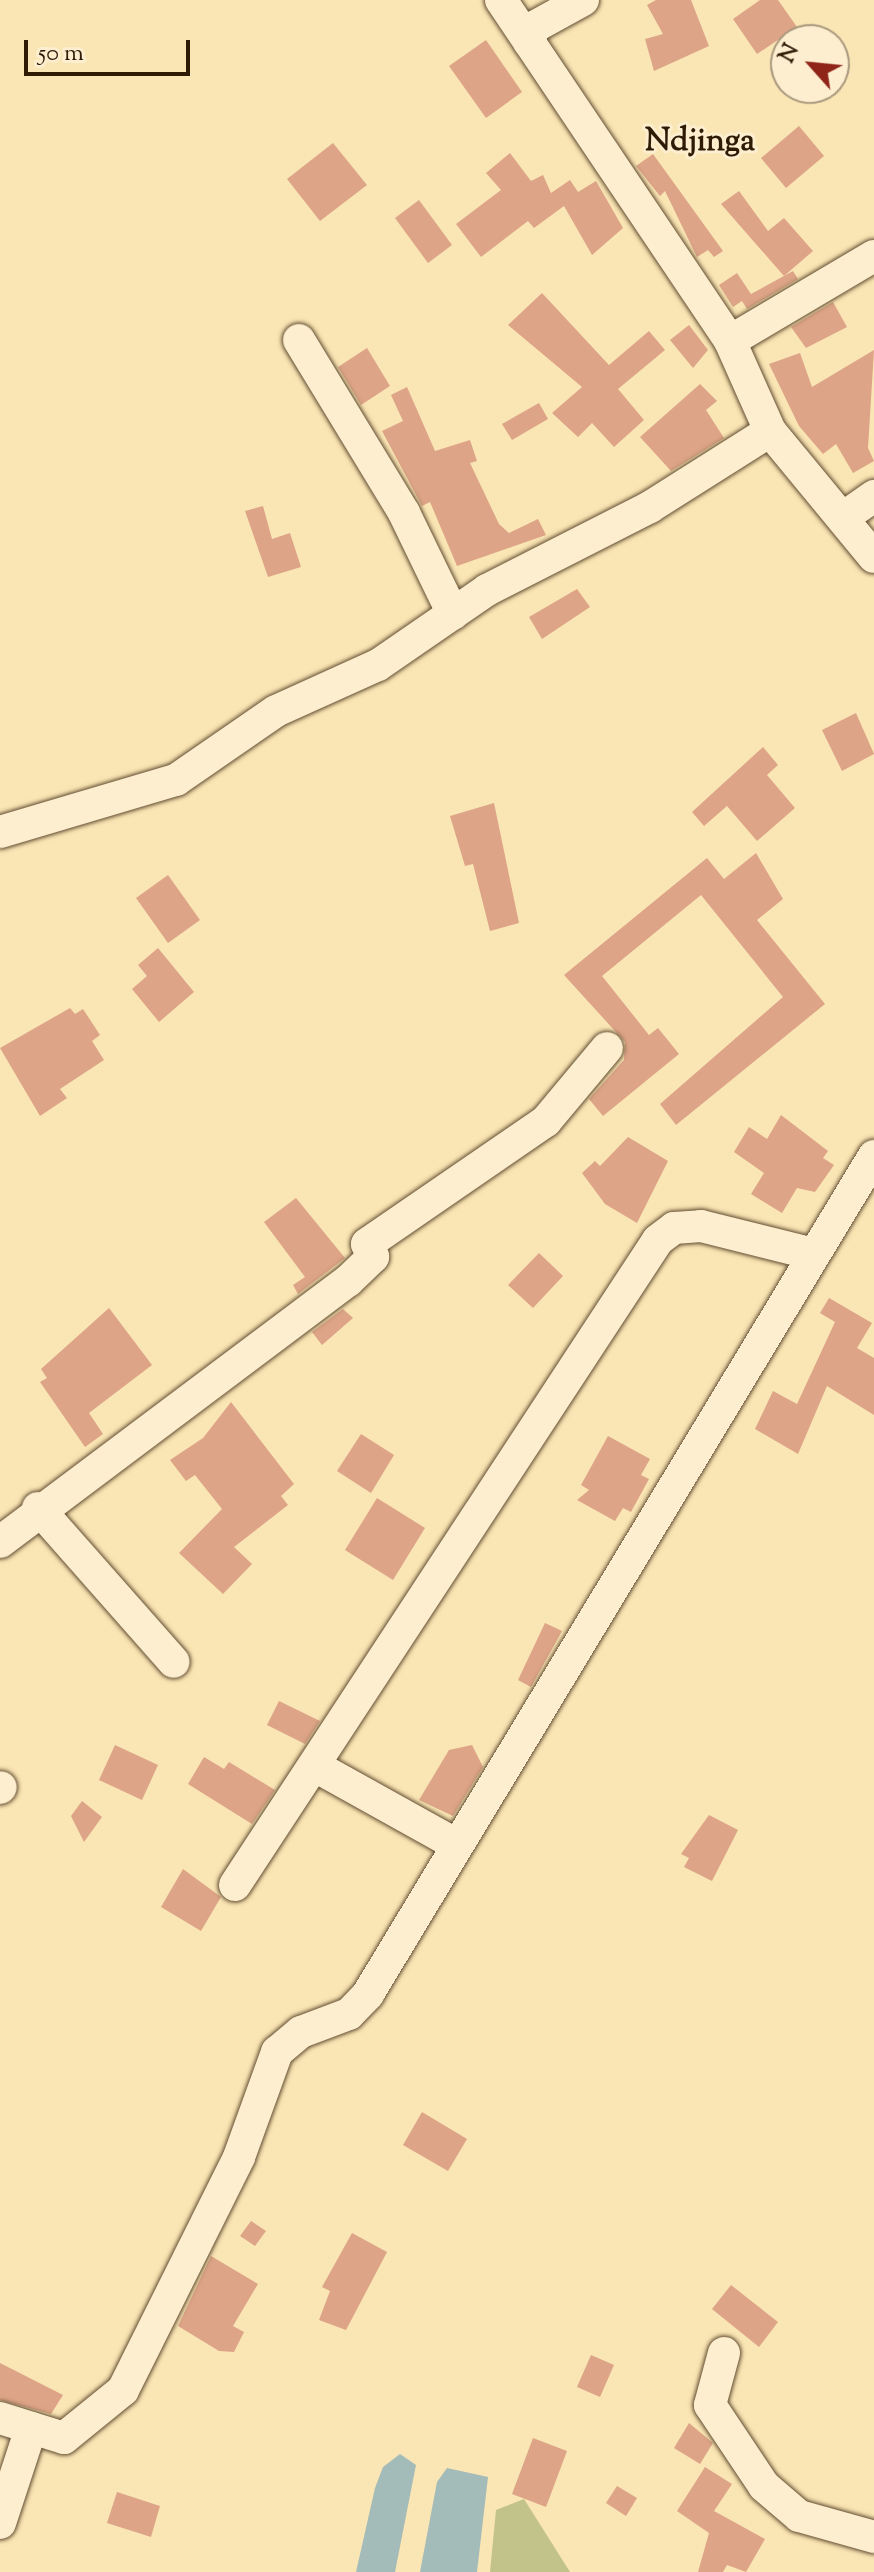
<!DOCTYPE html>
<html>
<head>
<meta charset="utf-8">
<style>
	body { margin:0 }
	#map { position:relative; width:874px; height:2572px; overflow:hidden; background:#fae5b4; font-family:"Sorts Mill Goudy",serif }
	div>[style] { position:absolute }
	.green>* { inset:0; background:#c2c38a }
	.water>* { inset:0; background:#a4bcb9 }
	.building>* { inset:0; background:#dda487 }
	.roads { filter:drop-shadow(0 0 2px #624d32) drop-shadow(0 0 2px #624d32) }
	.minor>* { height:32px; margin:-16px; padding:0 16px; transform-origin:16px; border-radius:16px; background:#fceece }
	span { translate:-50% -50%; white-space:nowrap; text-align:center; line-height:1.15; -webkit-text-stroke:6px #fceece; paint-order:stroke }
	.quarter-label { font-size:32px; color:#2f1a06; font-weight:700 }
	.north { position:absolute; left:770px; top:24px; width:80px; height:80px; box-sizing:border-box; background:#fceece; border:2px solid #aa997e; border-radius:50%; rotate:297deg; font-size:22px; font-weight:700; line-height:32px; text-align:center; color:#2f1a06 }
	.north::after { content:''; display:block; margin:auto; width:28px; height:36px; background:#8f2418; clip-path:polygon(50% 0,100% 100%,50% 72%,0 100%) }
	.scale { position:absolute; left:24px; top:40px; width:166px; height:36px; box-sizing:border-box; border:4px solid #2f1a06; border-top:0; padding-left:10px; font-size:24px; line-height:28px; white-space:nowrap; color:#2f1a06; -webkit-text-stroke:6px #fceece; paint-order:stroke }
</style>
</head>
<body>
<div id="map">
	<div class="green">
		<i style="clip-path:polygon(524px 2499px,570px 2572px,490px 2572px,496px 2510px)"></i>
	</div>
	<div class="water">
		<i style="clip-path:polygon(400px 2454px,416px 2465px,395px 2572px,356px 2572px,375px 2488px,383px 2467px)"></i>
		<i style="clip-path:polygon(447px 2468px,488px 2477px,477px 2572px,420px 2572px,437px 2482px)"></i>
	</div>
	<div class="building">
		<i style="clip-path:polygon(656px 0,691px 0,709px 46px,654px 71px,645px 39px,663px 34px,647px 5px)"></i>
		<i style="clip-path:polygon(760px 0,778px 0,797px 27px,757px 54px,733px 19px)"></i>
		<i style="clip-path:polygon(486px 40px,522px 92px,486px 118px,449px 66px)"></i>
		<i style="clip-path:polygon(799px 126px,824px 156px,786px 188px,761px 158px)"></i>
		<i style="clip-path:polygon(333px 143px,367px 185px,320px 221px,287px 179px)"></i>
		<i style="clip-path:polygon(510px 153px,531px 181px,543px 175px,551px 193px,570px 180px,578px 192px,596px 181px,623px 228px,592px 255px,564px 206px,534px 228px,528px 221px,481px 257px,456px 224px,501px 190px,486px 173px)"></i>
		<i style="clip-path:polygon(653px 154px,723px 251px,714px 257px,708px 250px,697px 257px,665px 191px,660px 196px,636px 166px)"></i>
		<i style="clip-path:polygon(739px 191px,768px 231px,784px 218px,813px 251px,784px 276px,721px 204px)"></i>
		<i style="clip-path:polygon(419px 200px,452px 245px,428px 263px,395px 218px)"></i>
		<i style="clip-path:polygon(793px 271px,798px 279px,747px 309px,742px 301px,733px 307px,719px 285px,737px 273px,751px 294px)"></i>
		<i style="clip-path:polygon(542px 293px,609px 365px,649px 331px,665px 350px,618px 389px,644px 420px,614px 447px,592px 423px,578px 437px,552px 413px,582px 387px,508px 325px)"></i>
		<i style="clip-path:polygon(833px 302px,847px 327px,806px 348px,791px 327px)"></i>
		<i style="clip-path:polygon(689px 325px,708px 350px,693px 368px,670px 340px)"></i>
		<i style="clip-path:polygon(367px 348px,390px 386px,361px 405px,338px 367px)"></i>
		<i style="clip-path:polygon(874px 350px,868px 448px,874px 461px,853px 473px,836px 444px,823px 454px,799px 426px,769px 364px,800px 353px,812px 387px)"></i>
		<i style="clip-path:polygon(700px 384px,717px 401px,706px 410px,724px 438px,671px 471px,640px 437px)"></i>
		<i style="clip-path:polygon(407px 387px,435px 451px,470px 440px,477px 461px,470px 463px,499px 524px,509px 533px,538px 519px,546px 535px,457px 566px,430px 502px,422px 506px,382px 431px,403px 421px,391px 395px)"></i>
		<i style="clip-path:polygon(539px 403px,548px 419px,512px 440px,502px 424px)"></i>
		<i style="clip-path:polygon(263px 506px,272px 539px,290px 533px,301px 567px,268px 577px,245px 511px)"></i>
		<i style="clip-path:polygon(577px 589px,590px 607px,542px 639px,529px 617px)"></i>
		<i style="clip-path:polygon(856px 713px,874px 754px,842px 771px,822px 730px)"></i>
		<i style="clip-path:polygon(763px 747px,778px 765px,767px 775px,795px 808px,757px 841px,727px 806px,704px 826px,692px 812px)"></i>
		<i style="clip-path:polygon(494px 803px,519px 923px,490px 931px,473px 864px,465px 866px,450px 816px)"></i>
		<i style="clip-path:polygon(756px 853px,783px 899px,757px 920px,825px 1004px,676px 1125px,660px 1104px,783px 997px,701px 895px,602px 976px,649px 1035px,658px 1028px,679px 1054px,603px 1116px,589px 1099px,624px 1060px,625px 1042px,564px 975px,707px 858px,724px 879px)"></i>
		<i style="clip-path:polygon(168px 875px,200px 920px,168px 943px,136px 898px)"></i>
		<i style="clip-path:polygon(158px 948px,194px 992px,159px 1022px,132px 989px,147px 976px,138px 965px)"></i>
		<i style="clip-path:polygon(70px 1008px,75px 1014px,83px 1009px,100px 1035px,92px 1041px,104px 1060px,60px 1089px,67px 1098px,40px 1116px,0 1048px)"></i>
		<i style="clip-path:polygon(781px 1115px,828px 1151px,823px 1158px,834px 1165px,815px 1192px,797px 1188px,782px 1213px,751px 1194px,764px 1173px,734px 1152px,749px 1127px,767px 1139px)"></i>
		<i style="clip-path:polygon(628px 1137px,668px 1161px,637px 1223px,605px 1204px,582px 1173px,595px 1161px,600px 1166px)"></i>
		<i style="clip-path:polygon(296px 1198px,345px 1258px,298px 1294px,293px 1285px,305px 1277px,264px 1222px)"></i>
		<i style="clip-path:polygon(539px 1253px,563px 1276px,533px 1308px,508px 1285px)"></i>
		<i style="clip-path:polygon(829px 1298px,872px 1323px,857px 1348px,874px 1358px,874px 1415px,827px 1386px,798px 1454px,755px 1429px,773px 1391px,797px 1404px,835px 1322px,820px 1313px)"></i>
		<i style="clip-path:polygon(109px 1308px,152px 1365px,89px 1413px,103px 1434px,85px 1447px,40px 1382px,47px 1378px,41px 1369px)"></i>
		<i style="clip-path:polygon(343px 1309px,353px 1318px,322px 1345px,312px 1332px)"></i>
		<i style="clip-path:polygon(231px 1402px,294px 1484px,281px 1496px,288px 1505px,234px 1547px,252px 1564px,223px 1594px,179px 1553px,222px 1509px,195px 1475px,186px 1481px,170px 1460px,203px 1438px)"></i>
		<i style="clip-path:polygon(361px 1434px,394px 1455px,371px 1493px,337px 1471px)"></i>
		<i style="clip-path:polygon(608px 1436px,650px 1459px,641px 1475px,649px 1479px,631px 1512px,623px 1508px,615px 1521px,577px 1500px,589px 1490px,581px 1485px)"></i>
		<i style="clip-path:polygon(377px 1498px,425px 1528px,393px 1580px,345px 1550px)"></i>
		<i style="clip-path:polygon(545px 1623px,562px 1631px,531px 1687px,518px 1680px)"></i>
		<i style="clip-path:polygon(279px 1701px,320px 1721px,305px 1744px,267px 1725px)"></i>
		<i style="clip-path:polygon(115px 1745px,158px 1765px,142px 1800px,99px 1780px)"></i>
		<i style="clip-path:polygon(472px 1745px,483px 1767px,453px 1816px,419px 1800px,449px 1750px)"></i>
		<i style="clip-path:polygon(204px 1757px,224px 1769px,229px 1762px,275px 1790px,252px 1824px,188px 1784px)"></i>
		<i style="clip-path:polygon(82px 1801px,102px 1817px,84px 1842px,71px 1816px)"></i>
		<i style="clip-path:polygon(709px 1815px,738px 1830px,712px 1881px,684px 1867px,689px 1858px,681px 1854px)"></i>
		<i style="clip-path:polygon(183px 1869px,221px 1897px,201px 1931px,161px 1907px)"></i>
		<i style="clip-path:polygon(422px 2112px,467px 2139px,448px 2171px,403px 2145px)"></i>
		<i style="clip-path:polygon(251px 2221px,266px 2231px,255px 2246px,240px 2236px)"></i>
		<i style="clip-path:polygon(352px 2233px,387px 2252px,346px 2330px,319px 2320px,330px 2291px,322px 2287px)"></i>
		<i style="clip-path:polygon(211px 2256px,258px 2284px,233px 2326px,244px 2332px,234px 2352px,219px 2351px,178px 2326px)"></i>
		<i style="clip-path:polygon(731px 2285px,778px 2322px,759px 2347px,712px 2309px)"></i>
		<i style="clip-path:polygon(591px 2355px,614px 2365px,600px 2397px,577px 2387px)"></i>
		<i style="clip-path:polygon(0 2363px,63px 2395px,51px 2414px,0 2400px)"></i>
		<i style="clip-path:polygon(689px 2423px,713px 2443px,700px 2464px,674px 2448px)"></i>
		<i style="clip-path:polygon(533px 2438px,567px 2451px,546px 2507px,512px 2494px)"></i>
		<i style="clip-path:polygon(705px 2467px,732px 2484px,714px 2511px,765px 2539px,746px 2572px,727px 2565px,723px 2572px,698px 2572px,709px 2533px,677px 2511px)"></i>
		<i style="clip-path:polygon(617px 2486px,637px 2498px,626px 2516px,606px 2503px)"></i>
		<i style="clip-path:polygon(117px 2492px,160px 2506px,151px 2537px,107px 2523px)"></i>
	</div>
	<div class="roads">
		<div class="minor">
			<i style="left:501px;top:0;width:411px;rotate:56.1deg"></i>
			<i style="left:730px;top:341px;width:98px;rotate:66deg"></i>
			<i style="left:770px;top:431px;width:163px;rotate:50.5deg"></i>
			<i style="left:529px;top:42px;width:16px;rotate:-72deg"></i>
			<i style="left:534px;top:27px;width:56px;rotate:-28.9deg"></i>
			<i style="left:299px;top:340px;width:202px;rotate:58.7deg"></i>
			<i style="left:404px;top:513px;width:112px;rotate:64.1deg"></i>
			<i style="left:730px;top:341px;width:167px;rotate:-30.6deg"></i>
			<i style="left:844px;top:517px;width:37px;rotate:-35deg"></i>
			<i style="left:0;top:832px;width:184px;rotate:-16.5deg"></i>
			<i style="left:176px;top:780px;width:121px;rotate:-34.6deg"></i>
			<i style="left:276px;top:711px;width:112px;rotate:-24.3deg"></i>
			<i style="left:378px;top:665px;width:132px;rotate:-34.5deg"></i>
			<i style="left:487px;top:590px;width:183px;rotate:-27deg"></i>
			<i style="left:650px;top:507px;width:142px;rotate:-32.3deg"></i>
			<i style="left:38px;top:1508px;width:205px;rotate:48.6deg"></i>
			<i style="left:0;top:1542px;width:435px;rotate:-36.9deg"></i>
			<i style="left:348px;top:1281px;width:35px;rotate:-44deg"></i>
			<i style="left:373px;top:1257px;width:14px;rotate:-115deg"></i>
			<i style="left:367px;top:1244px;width:217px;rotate:-34.5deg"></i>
			<i style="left:546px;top:1121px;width:95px;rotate:-50.1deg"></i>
			<i style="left:315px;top:1766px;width:162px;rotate:29.1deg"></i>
			<i style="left:0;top:1788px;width:1px;rotate:-45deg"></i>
			<i style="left:235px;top:1885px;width:771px;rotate:-56.74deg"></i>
			<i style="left:658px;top:1240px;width:20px;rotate:-37deg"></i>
			<i style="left:674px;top:1228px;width:27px;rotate:-4deg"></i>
			<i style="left:701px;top:1226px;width:111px;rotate:14deg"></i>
			<i style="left:724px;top:2353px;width:54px;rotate:105.1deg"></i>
			<i style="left:710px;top:2405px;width:97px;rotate:56.3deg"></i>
			<i style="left:764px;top:2486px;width:46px;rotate:40.6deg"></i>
			<i style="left:799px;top:2516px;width:78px;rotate:15.6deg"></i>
			<i style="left:0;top:2418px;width:67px;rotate:17.4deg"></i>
			<i style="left:64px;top:2438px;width:76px;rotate:-39.1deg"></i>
			<i style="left:123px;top:2390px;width:260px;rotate:-63.5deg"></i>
			<i style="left:239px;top:2157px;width:112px;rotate:-70.1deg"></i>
			<i style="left:277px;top:2052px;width:31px;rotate:-40deg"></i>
			<i style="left:301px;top:2032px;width:51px;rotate:-20.6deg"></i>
			<i style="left:349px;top:2014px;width:28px;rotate:-46deg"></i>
			<i style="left:368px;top:1994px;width:979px;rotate:-58.88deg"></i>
			<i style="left:0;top:2523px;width:100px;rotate:-71.9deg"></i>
		</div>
	</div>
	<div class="quarter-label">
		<span style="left:700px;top:142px">Ndjinga</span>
	</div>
	<div class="north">N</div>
	<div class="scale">50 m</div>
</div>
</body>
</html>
